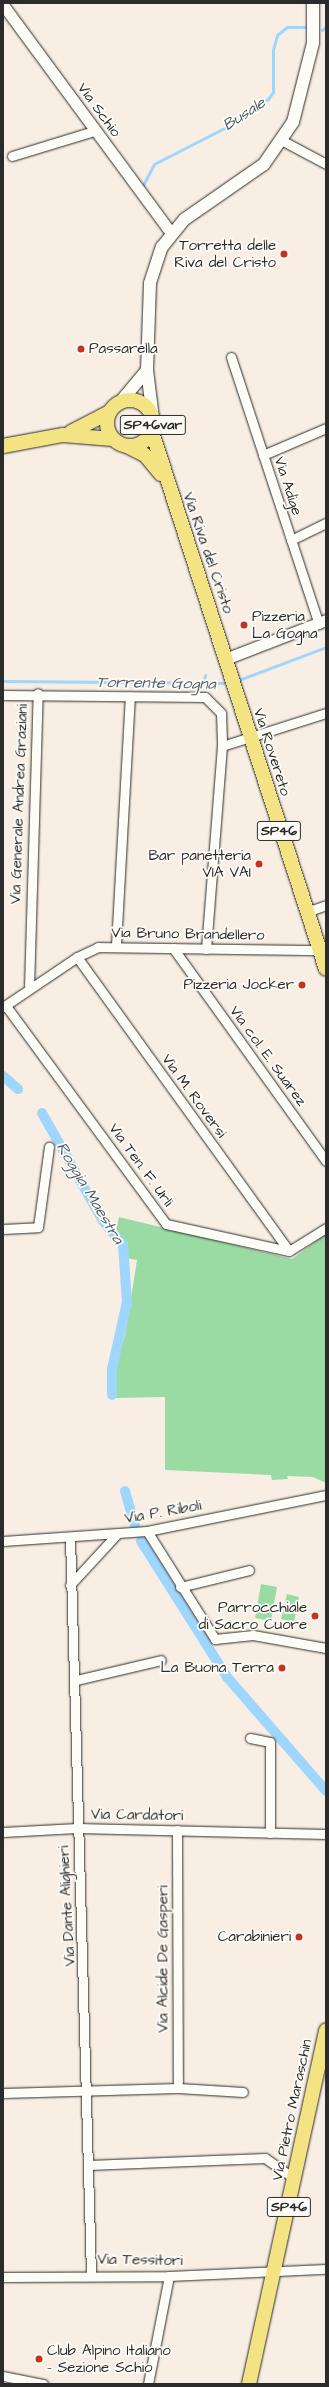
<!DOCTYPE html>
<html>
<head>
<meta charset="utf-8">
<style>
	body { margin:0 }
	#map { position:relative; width:329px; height:2387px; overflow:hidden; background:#f9eee4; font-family:"Architects Daughter",sans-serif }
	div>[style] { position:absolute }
	.green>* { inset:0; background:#9adaa3 }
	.stream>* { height:3px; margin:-1.5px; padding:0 1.5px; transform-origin:1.5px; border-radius:1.5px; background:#9ed6fd }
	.canal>* { height:10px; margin:-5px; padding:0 5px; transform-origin:5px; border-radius:5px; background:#9ed6fd }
	.roads { filter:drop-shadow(0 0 1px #2b2b2b) drop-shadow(0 0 1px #2b2b2b) }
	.minor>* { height:9px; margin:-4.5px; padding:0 4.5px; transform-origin:4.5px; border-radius:4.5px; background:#fdfcf7 }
	.tertiary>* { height:11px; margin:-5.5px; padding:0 5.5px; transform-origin:5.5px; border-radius:5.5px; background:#fdfcf7 }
	.secondary>* { height:12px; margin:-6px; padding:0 6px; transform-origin:6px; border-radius:6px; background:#fdfcf7 }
	.primary>* { height:14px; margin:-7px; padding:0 7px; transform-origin:7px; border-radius:7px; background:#f4e382 }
	.primary>.ring { margin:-7px; padding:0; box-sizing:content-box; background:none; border:14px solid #f4e382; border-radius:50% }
	.dots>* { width:11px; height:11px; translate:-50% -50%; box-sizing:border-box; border:2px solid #fdfcf7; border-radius:50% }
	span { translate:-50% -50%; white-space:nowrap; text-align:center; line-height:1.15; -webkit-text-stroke:3.5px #fdfcf7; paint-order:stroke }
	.shield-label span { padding:1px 3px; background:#fdfcf7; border:1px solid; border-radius:3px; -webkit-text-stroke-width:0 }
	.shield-label { font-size:14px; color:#2b2b2b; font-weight:700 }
	.street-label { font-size:15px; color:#2b2b2b }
	.poi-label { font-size:15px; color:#2b2b2b }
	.right { translate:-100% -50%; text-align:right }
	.left { translate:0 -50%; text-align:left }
	.water-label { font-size:16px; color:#4e5e6a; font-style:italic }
	.frame { position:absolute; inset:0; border:4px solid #2b2b2b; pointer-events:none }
</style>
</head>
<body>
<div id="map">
	<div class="green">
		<i style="clip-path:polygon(119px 1217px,292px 1259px,326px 1234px,326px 1483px,313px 1477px,287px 1476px,288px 1479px,272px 1480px,271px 1475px,165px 1470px,165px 1397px,112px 1398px,115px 1363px,125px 1336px,137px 1260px,126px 1258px,116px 1230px)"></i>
		<i style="clip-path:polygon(261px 1584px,277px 1587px,271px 1621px,255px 1618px)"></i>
		<i style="clip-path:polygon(287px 1594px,299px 1597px,294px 1622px,281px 1619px)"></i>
	</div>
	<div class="stream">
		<i style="left:322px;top:30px;width:5px;rotate:-37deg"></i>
		<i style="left:143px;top:185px;width:24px;rotate:-62deg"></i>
		<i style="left:154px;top:164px;width:90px;rotate:-27.1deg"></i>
		<i style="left:234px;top:123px;width:42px;rotate:-35.2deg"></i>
		<i style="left:268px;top:99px;width:9px;rotate:-54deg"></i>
		<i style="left:273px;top:92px;width:42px;rotate:-90deg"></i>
		<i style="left:273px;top:50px;width:16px;rotate:-75deg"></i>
		<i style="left:277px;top:35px;width:13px;rotate:-39deg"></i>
		<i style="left:287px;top:27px;width:20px"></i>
		<i style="left:3px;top:681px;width:226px;rotate:0.5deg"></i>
		<i style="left:236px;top:681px;width:96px;rotate:-20.7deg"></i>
		<i style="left:203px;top:684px;width:9px;rotate:-77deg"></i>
	</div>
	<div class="canal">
		<i style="left:3px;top:1076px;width:20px;rotate:41deg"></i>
		<i style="left:42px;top:1113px;width:124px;rotate:60.5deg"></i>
		<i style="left:103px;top:1221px;width:31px;rotate:50deg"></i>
		<i style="left:123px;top:1245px;width:57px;rotate:86deg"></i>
		<i style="left:127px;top:1302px;width:69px;rotate:102.6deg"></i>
		<i style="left:112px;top:1369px;width:26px;rotate:90deg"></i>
		<i style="left:125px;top:1491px;width:36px;rotate:74deg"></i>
		<i style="left:141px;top:1541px;width:161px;rotate:57.7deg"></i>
		<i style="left:227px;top:1677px;width:151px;rotate:49deg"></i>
	</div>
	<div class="roads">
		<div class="minor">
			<i style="left:283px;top:141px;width:49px;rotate:28.1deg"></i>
			<i style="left:12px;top:156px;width:86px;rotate:-17deg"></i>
			<i style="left:231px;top:357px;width:281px;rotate:71.8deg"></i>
			<i style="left:263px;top:455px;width:69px;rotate:-23.2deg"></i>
			<i style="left:291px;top:540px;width:39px;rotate:-26deg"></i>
			<i style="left:3px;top:695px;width:202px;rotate:0.6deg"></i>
			<i style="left:205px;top:697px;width:23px;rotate:45deg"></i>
			<i style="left:221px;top:713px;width:33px;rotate:88deg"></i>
			<i style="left:306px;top:912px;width:21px;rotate:-19deg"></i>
			<i style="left:116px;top:945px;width:249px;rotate:-86.8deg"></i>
			<i style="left:173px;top:948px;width:262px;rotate:54.3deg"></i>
			<i style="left:206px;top:949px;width:204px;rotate:-85.5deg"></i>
			<i style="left:222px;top:746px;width:109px;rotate:-17.6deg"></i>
			<i style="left:77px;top:957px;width:362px;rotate:54.2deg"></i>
			<i style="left:29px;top:988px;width:295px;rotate:-88.3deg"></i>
			<i style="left:6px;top:1006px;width:270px;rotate:53.7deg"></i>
			<i style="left:166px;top:1224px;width:126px;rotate:12.4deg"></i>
			<i style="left:289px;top:1251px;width:44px;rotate:-31.9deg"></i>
			<i style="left:3px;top:1007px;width:89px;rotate:-34deg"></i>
			<i style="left:77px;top:957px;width:23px;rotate:-25deg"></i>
			<i style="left:98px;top:947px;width:221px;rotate:0.8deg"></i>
			<i style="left:3px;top:1229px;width:35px;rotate:-3deg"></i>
			<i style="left:38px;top:1227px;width:81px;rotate:-82.2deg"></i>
			<i style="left:147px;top:1531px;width:128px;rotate:57.8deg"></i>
			<i style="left:215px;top:1639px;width:38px;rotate:-6deg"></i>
			<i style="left:253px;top:1635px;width:74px;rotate:10.1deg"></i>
			<i style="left:70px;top:1537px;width:737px;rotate:88.37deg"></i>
			<i style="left:3px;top:1541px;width:144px;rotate:-4deg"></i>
			<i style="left:147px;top:1531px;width:183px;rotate:-11.4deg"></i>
			<i style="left:70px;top:1585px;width:69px;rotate:-47.3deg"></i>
			<i style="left:180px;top:1587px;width:71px;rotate:-13.8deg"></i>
			<i style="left:76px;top:1680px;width:87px;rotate:-13.2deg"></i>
			<i style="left:250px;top:1738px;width:20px;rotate:11deg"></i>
			<i style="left:270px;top:1742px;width:91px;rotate:90deg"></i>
			<i style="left:177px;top:1830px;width:258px;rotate:89.8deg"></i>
			<i style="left:3px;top:1832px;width:74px;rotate:-3.1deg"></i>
			<i style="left:77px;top:1828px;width:249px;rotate:1.4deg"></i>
			<i style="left:3px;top:2093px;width:175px;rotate:-1.6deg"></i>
			<i style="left:178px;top:2088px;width:65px;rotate:3.5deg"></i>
			<i style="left:88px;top:2165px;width:177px;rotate:-2.3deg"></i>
			<i style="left:265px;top:2158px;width:35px;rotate:35deg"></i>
			<i style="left:3px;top:2277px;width:166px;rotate:-0.3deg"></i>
			<i style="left:169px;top:2276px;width:157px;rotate:-2.6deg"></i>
			<i style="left:3px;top:2376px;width:41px;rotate:11.3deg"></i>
			<i style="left:148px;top:2384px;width:110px;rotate:-79deg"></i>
		</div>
		<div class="tertiary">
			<i style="left:3px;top:5px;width:283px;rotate:53.6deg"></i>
			<i style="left:225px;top:659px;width:108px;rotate:-21.1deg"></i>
		</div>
		<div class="secondary">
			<i style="left:147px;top:370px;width:48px;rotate:82.9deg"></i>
			<i style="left:122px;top:400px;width:39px;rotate:-50deg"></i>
			<i style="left:147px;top:370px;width:87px;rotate:-88deg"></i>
			<i style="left:150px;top:283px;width:38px;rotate:-72deg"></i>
			<i style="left:162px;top:247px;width:36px;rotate:-51deg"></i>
			<i style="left:185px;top:219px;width:96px;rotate:-34.8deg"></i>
			<i style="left:264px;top:164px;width:51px;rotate:-55.4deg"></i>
			<i style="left:293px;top:122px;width:81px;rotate:-75.8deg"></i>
			<i style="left:313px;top:43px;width:40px;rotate:-90deg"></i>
		</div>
		<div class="primary">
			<i class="ring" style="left:107px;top:400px;width:32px;height:32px"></i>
			<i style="left:71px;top:432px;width:42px;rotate:-27.2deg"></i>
			<i style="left:152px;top:432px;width:564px;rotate:72.05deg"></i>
			<i style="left:3px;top:446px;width:61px;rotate:-10.4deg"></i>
			<i style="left:63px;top:435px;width:50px;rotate:4.6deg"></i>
			<i style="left:127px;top:446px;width:20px;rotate:27deg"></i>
			<i style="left:145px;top:455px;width:25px;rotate:50deg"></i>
			<i style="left:249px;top:2384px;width:362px;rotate:-77.7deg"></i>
		</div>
	</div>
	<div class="dots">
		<i style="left:284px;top:254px;background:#c8321e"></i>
		<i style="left:81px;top:349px;background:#c8321e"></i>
		<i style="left:244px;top:625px;background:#c8321e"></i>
		<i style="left:259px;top:864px;background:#c8321e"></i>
		<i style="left:302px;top:985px;background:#c8321e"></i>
		<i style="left:315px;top:1616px;background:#c8321e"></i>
		<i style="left:282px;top:1668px;background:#c8321e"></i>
		<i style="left:299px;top:1937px;background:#c8321e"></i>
		<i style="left:39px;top:2359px;background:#c8321e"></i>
	</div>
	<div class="shield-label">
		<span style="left:153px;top:425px">SP46var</span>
		<span style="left:279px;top:831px">SP46</span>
		<span style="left:289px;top:2207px">SP46</span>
	</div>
	<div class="street-label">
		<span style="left:99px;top:110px;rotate:54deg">Via Schio</span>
		<span style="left:288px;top:486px;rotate:72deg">Via Adige</span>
		<span style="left:208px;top:553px;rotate:71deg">Via Riva del Cristo</span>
		<span style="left:272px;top:752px;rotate:72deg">Via Rovereto</span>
		<span style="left:19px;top:804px;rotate:-88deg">Via Generale Andrea Graziani</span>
		<span style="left:188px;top:934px;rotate:1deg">Via Bruno Brandellero</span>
		<span style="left:268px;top:1056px;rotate:54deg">Via col. E. Suarez</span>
		<span style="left:194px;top:1096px;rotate:54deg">Via M. Roversi</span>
		<span style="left:141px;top:1165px;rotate:54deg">Via Ten. F. Urli</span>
		<span style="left:163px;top:1512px;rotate:-10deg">Via P. Riboli</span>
		<span style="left:137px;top:1815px;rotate:1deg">Via Cardatori</span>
		<span style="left:67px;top:1906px;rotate:-93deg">Via Dante Alighieri</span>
		<span style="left:163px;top:1959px;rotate:-90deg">Via Alcide De Gasperi</span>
		<span style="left:292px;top:2110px;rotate:-78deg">Via Pietro Maraschin</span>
		<span style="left:140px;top:2260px;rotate:1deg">Via Tessitori</span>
	</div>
	<div class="poi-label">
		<span class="right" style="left:276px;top:254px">Torretta delle<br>Riva del Cristo</span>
		<span class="left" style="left:89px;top:349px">Passarella</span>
		<span class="left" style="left:252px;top:625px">Pizzeria<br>La Gogna</span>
		<span class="right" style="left:251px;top:864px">Bar panetteria<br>VIA VAI</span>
		<span class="right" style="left:294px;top:985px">Pizzeria Jocker</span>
		<span class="right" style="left:307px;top:1616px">Parrocchiale<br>di Sacro Cuore</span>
		<span class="right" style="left:274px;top:1668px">La Buona Terra</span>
		<span class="right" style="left:291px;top:1937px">Carabinieri</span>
		<span class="left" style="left:47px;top:2359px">Club Alpino Italiano<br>- Sezione Schio</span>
	</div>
	<div class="water-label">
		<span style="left:244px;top:114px;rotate:-33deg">Busale</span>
		<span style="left:156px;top:683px;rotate:1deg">Torrente Gogna</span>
		<span style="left:90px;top:1193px;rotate:59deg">Roggia Maestra</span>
	</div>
	<div class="frame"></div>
</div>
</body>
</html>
